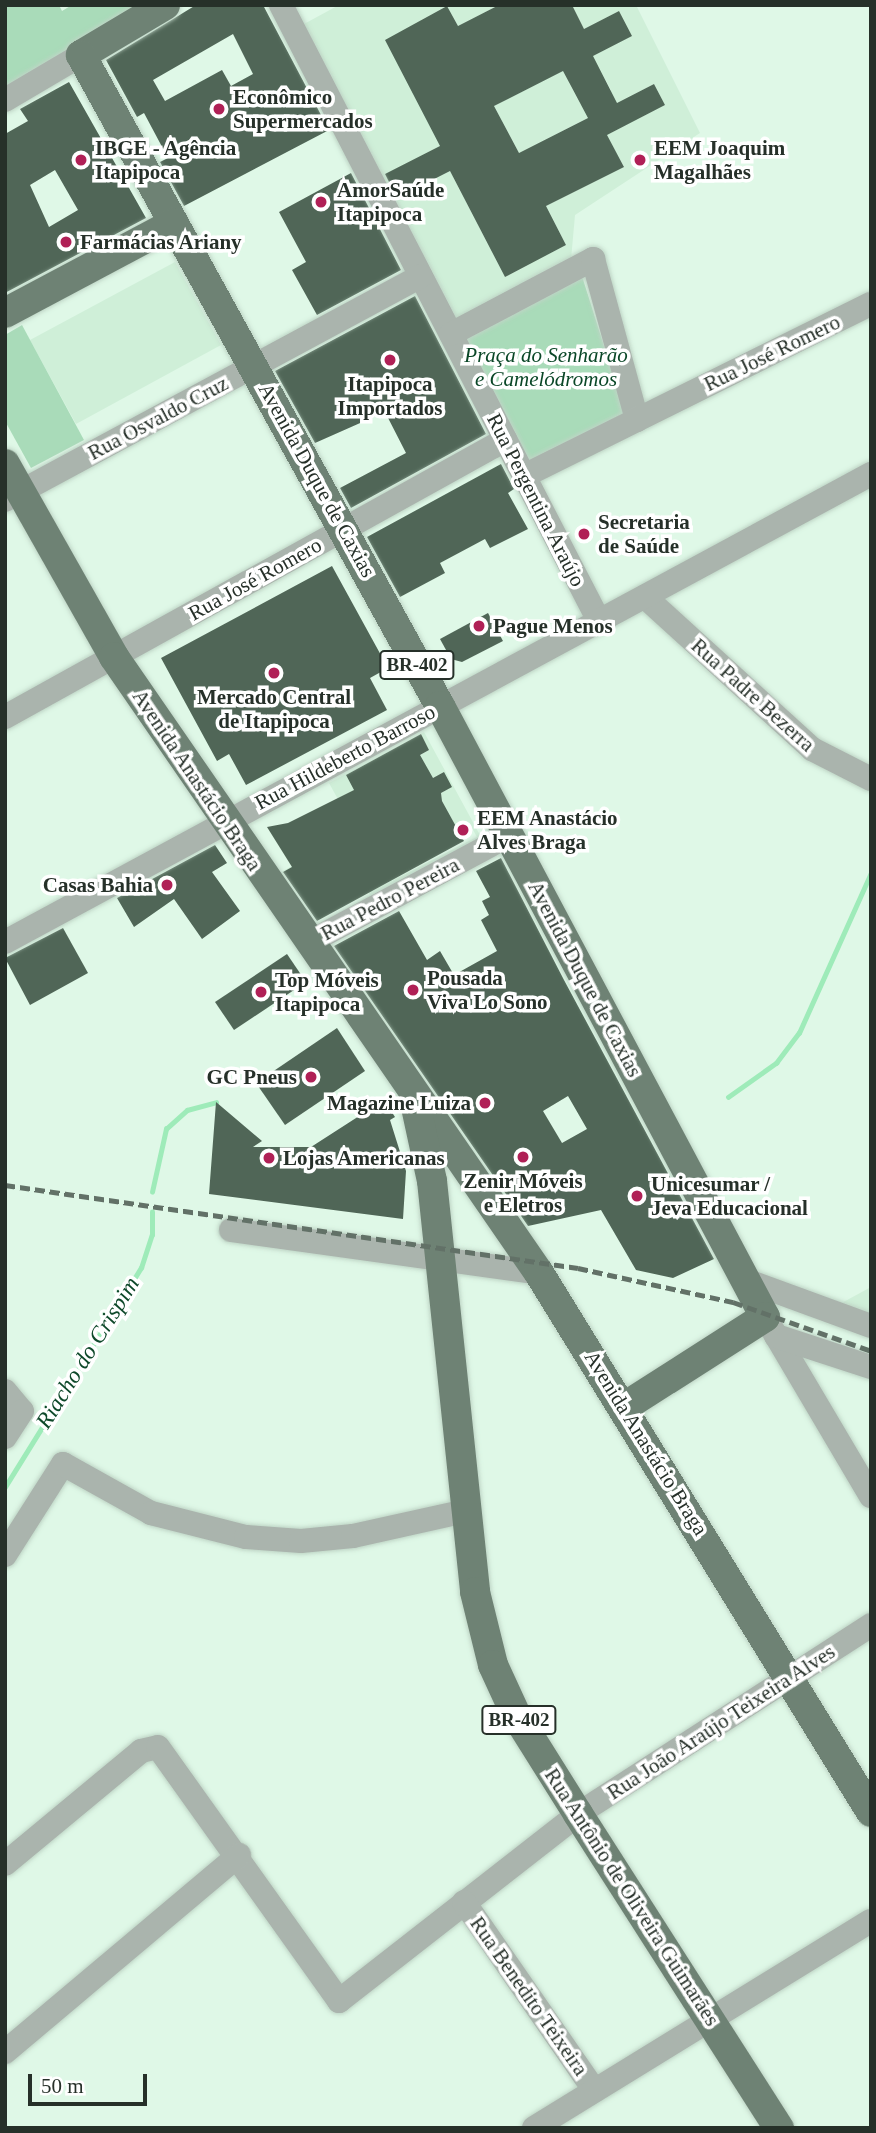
<!DOCTYPE html>
<html>
<head>
<meta charset="utf-8">
<style>
	body { margin:0 }
	#map { position:relative; width:876px; height:2133px; overflow:hidden; background:#dff8e7; font-family:Georgia,serif }
	div>[style] { position:absolute }
	.built>* { inset:0; background:#cfefd8 }
	.green>* { inset:0; background:#a9dbb9 }
	.stream>* { height:4.5px; margin:-2.25px; padding:0 2.25px; transform-origin:2.25px; border-radius:2.25px; background:#9eebb9 }
	.building>* { inset:0; background:#506657 }
	.roads { filter:drop-shadow(0 0 2px #bed4c5) drop-shadow(0 0 2px #bed4c5) }
	.minor>* { height:24px; margin:-12px; padding:0 12px; transform-origin:12px; border-radius:12px; background:#aab4ad }
	.major>* { height:30px; margin:-15px; padding:0 15px; transform-origin:15px; border-radius:15px; background:#6e8274 }
	.rail>* { height:4.5px; margin-top:-2.25px; transform-origin:0; background:repeating-linear-gradient(90deg,#627167 0 10px,transparent 0 15px) }
	.dots>* { width:19px; height:19px; translate:-50% -50%; box-sizing:border-box; border:4px solid #fff; border-radius:50% }
	span { translate:-50% -50%; white-space:nowrap; text-align:center; line-height:1.15; -webkit-text-stroke:7px #fff; paint-order:stroke }
	.shield-label span { padding:2px 5px; background:#fff; border:2px solid; border-radius:5px; -webkit-text-stroke-width:0 }
	.shield-label { font-size:19px; color:#263029; font-weight:700 }
	.poi-label { font-size:21px; color:#263029; font-weight:700 }
	.left { translate:0 -50%; text-align:left }
	.right { translate:-100% -50%; text-align:right }
	.street-label { font-size:21px; color:#263029 }
	.park-label { font-size:21px; color:#0a4727; font-style:italic }
	.water-label { font-size:23px; color:#0e492a; font-style:italic }
	.frame { position:absolute; inset:0; border:7px solid #263029; pointer-events:none }
	.scale { position:absolute; left:28px; top:2074px; width:119px; height:32px; box-sizing:border-box; border:4px solid #263029; border-top:0; padding-left:9px; font-size:21px; line-height:24px; white-space:nowrap; color:#263029; -webkit-text-stroke:5px #fff; paint-order:stroke }
</style>
</head>
<body>
<div id="map">
	<div class="built">
		<i style="clip-path:polygon(evenodd,339px 5px,499px 5px,458px 26px,447px 6px,421px 20px,478px 132px,385px 174px,398px 198px,450px 171px,505px 277px,530px 264px,472px 152px,544px 256px,566px 245px,546px 206px,624px 166px,614px 149px,530px 174px,665px 105px,654px 84px,519px 153px,494px 106px,631px 36px,619px 11px,584px 29px,572px 5px,636px 5px,700px 133px,575px 215px,571px 260px,458px 321px,304px 24px,339px 5px,599px 68px,611px 90px,581px 105px,569px 83px,599px 68px)"></i>
		<i style="clip-path:polygon(175px 262px,221px 345px,76px 424px,30px 340px)"></i>
		<i style="clip-path:polygon(evenodd,424px 732px,481px 837px,312px 928px,281px 872px,356px 832px,329px 783px,424px 732px,421px 734px,429px 750px,417px 757px,426px 774px,433px 778px,444px 773px,451px 787px,441px 793px,442px 801px,460px 834px,472px 828px,477px 837px,372px 891px,343px 840px,357px 832px,339px 798px,354px 790px,346px 775px,421px 734px,424px 732px,340px 841px,370px 895px,313px 926px,283px 872px,340px 841px)"></i>
		<i style="clip-path:polygon(871px 1287px,871px 1319px,838px 1305px)"></i>
	</div>
	<div class="green">
		<i style="clip-path:polygon(5px 5px,59px 5px,62px 11px,72px 5px,148px 5px,5px 89px)"></i>
		<i style="clip-path:polygon(582px 276px,626px 416px,527px 466px,462px 338px)"></i>
		<i style="clip-path:polygon(22px 325px,84px 440px,31px 468px,5px 421px,5px 335px)"></i>
	</div>
	<div class="stream">
		<i style="left:728px;top:1097px;width:59px;rotate:-35.3deg"></i>
		<i style="left:776px;top:1063px;width:38px;rotate:-53deg"></i>
		<i style="left:799px;top:1033px;width:175px;rotate:-65.8deg"></i>
		<i style="left:152px;top:1192px;width:65px;rotate:-77.5deg"></i>
		<i style="left:166px;top:1129px;width:28px;rotate:-42deg"></i>
		<i style="left:187px;top:1110px;width:30px;rotate:-15deg"></i>
		<i style="left:5px;top:1487px;width:258px;rotate:-58.2deg"></i>
		<i style="left:141px;top:1268px;width:35px;rotate:-72deg"></i>
		<i style="left:152px;top:1235px;width:23px;rotate:-90deg"></i>
	</div>
	<div class="building">
		<i style="clip-path:polygon(evenodd,196px 5px,263px 5px,329px 130px,184px 206px,160px 162px,168px 158px,144px 113px,137px 117px,106px 60px,196px 5px,233px 34px,253px 74px,231px 86px,222px 70px,165px 101px,153px 80px,233px 34px)"></i>
		<i style="clip-path:polygon(evenodd,499px 5px,572px 5px,584px 29px,619px 11px,632px 36px,593px 56px,617px 103px,654px 84px,665px 105px,607px 135px,624px 167px,546px 206px,566px 245px,505px 277px,450px 171px,397px 198px,385px 174px,440px 146px,385px 40px,447px 6px,458px 26px,499px 5px,563px 71px,588px 118px,519px 153px,494px 106px,563px 71px)"></i>
		<i style="clip-path:polygon(evenodd,69px 82px,146px 218px,5px 293px,5px 134px,28px 121px,20px 109px,69px 82px,55px 170px,78px 210px,49px 227px,30px 185px,55px 170px)"></i>
		<i style="clip-path:polygon(351px 173px,401px 270px,317px 315px,292px 270px,306px 262px,279px 212px)"></i>
		<i style="clip-path:polygon(415px 296px,486px 434px,351px 508px,340px 488px,406px 453px,385px 412px,315px 443px,275px 371px)"></i>
		<i style="clip-path:polygon(501px 464px,514px 489px,508px 493px,528px 529px,490px 548px,485px 539px,440px 563px,445px 573px,400px 597px,367px 537px)"></i>
		<i style="clip-path:polygon(332px 566px,388px 668px,370px 678px,387px 710px,246px 785px,229px 754px,217px 761px,161px 658px)"></i>
		<i style="clip-path:polygon(488px 613px,503px 641px,462px 662px,451px 659px,440px 639px)"></i>
		<i style="clip-path:polygon(421px 734px,429px 750px,420px 755px,433px 778px,444px 772px,452px 787px,441px 793px,442px 801px,464px 841px,317px 921px,283px 872px,292px 867px,267px 827px,288px 823px,354px 790px,346px 775px)"></i>
		<i style="clip-path:polygon(215px 845px,227px 863px,212px 872px,240px 911px,202px 939px,174px 899px,134px 927px,117px 898px)"></i>
		<i style="clip-path:polygon(evenodd,501px 858px,564px 980px,714px 1259px,673px 1278px,636px 1270px,601px 1210px,528px 1226px,334px 946px,399px 911px,427px 960px,440px 951px,454px 975px,497px 951px,481px 920px,489px 915px,482px 901px,490px 897px,476px 871px,501px 858px,568px 1096px,587px 1129px,562px 1143px,543px 1111px,568px 1096px)"></i>
		<i style="clip-path:polygon(63px 928px,88px 973px,30px 1005px,5px 958px)"></i>
		<i style="clip-path:polygon(287px 954px,306px 982px,234px 1030px,215px 1002px)"></i>
		<i style="clip-path:polygon(337px 1028px,365px 1071px,285px 1125px,256px 1083px)"></i>
		<i style="clip-path:polygon(384px 1100px,395px 1117px,390px 1120px,406px 1171px,403px 1219px,209px 1194px,216px 1102px,262px 1141px,253px 1147px,311px 1147px)"></i>
	</div>
	<div class="roads">
		<div class="minor">
			<i style="left:281px;top:5px;width:693px;rotate:62.7deg"></i>
			<i style="left:5px;top:100px;width:88px;rotate:-30.6deg"></i>
			<i style="left:451px;top:334px;width:161px;rotate:-27.8deg"></i>
			<i style="left:593px;top:259px;width:167px;rotate:74.7deg"></i>
			<i style="left:524px;top:476px;width:387px;rotate:-26.4deg"></i>
			<i style="left:5px;top:500px;width:472px;rotate:-28.3deg"></i>
			<i style="left:645px;top:597px;width:226px;rotate:42.3deg"></i>
			<i style="left:812px;top:749px;width:66px;rotate:27deg"></i>
			<i style="left:5px;top:717px;width:572px;rotate:-28.99deg"></i>
			<i style="left:5px;top:942px;width:984px;rotate:-28.39deg"></i>
			<i style="left:308px;top:943px;width:228px;rotate:-28.2deg"></i>
			<i style="left:231px;top:1230px;width:311px;rotate:7.9deg"></i>
			<i style="left:745px;top:1280px;width:134px;rotate:20.1deg"></i>
			<i style="left:765px;top:1317px;width:208px;rotate:59.4deg"></i>
			<i style="left:776px;top:1336px;width:100px;rotate:18.1deg"></i>
			<i style="left:5px;top:1391px;width:26px;rotate:50deg"></i>
			<i style="left:22px;top:1411px;width:31px;rotate:123deg"></i>
			<i style="left:5px;top:1555px;width:108px;rotate:-57.5deg"></i>
			<i style="left:63px;top:1464px;width:101px;rotate:29.1deg"></i>
			<i style="left:151px;top:1513px;width:98px;rotate:14.2deg"></i>
			<i style="left:246px;top:1537px;width:55px;rotate:4.2deg"></i>
			<i style="left:301px;top:1541px;width:52px;rotate:-5.5deg"></i>
			<i style="left:353px;top:1536px;width:116px;rotate:-12.5deg"></i>
			<i style="left:5px;top:1864px;width:177px;rotate:-39.7deg"></i>
			<i style="left:141px;top:1751px;width:17px;rotate:-13deg"></i>
			<i style="left:158px;top:1747px;width:312px;rotate:54.5deg"></i>
			<i style="left:339px;top:2001px;width:303px;rotate:-38deg"></i>
			<i style="left:578px;top:1814px;width:349px;rotate:-32.8deg"></i>
			<i style="left:464px;top:1902px;width:229px;rotate:55.3deg"></i>
			<i style="left:5px;top:2052px;width:306px;rotate:-40.1deg"></i>
			<i style="left:534px;top:2128px;width:395px;rotate:-31.6deg"></i>
		</div>
		<div class="major">
			<i style="left:165px;top:5px;width:98px;rotate:149.2deg"></i>
			<i style="left:81px;top:55px;width:743px;rotate:61.13deg"></i>
			<i style="left:440px;top:706px;width:692px;rotate:61.99deg"></i>
			<i style="left:765px;top:1317px;width:167px;rotate:147.4deg"></i>
			<i style="left:5px;top:313px;width:191px;rotate:-28deg"></i>
			<i style="left:5px;top:464px;width:222px;rotate:60.5deg"></i>
			<i style="left:114px;top:657px;width:748px;rotate:55.4deg"></i>
			<i style="left:539px;top:1273px;width:633px;rotate:58.37deg"></i>
			<i style="left:416px;top:1107px;width:76px;rotate:77.8deg"></i>
			<i style="left:432px;top:1181px;width:413px;rotate:84deg"></i>
			<i style="left:475px;top:1592px;width:75px;rotate:76.1deg"></i>
			<i style="left:493px;top:1665px;width:55px;rotate:65.3deg"></i>
			<i style="left:516px;top:1715px;width:117px;rotate:57.9deg"></i>
			<i style="left:578px;top:1814px;width:373px;rotate:57.4deg"></i>
		</div>
	</div>
	<div class="rail">
		<i style="left:5px;top:1185px;width:579px;rotate:8.24deg"></i>
		<i style="left:578px;top:1268px;width:159px;rotate:12.4deg"></i>
		<i style="left:733px;top:1302px;width:146px;rotate:19.5deg"></i>
	</div>
	<div class="dots">
		<i style="left:219px;top:109px;background:#b02056"></i>
		<i style="left:81px;top:160px;background:#b02056"></i>
		<i style="left:640px;top:160px;background:#b02056"></i>
		<i style="left:321px;top:202px;background:#b02056"></i>
		<i style="left:66px;top:242px;background:#b02056"></i>
		<i style="left:390px;top:360px;background:#b02056"></i>
		<i style="left:584px;top:534px;background:#b02056"></i>
		<i style="left:479px;top:626px;background:#b02056"></i>
		<i style="left:274px;top:673px;background:#b02056"></i>
		<i style="left:463px;top:830px;background:#b02056"></i>
		<i style="left:167px;top:885px;background:#b02056"></i>
		<i style="left:413px;top:990px;background:#b02056"></i>
		<i style="left:261px;top:992px;background:#b02056"></i>
		<i style="left:311px;top:1077px;background:#b02056"></i>
		<i style="left:485px;top:1103px;background:#b02056"></i>
		<i style="left:523px;top:1157px;background:#b02056"></i>
		<i style="left:269px;top:1158px;background:#b02056"></i>
		<i style="left:637px;top:1196px;background:#b02056"></i>
	</div>
	<div class="shield-label">
		<span style="left:417px;top:665px">BR-402</span>
		<span style="left:519px;top:1720px">BR-402</span>
	</div>
	<div class="poi-label">
		<span class="left" style="left:233px;top:109px">Econômico<br>Supermercados</span>
		<span class="left" style="left:95px;top:160px">IBGE - Agência<br>Itapipoca</span>
		<span class="left" style="left:654px;top:160px">EEM Joaquim<br>Magalhães</span>
		<span class="left" style="left:337px;top:202px">AmorSaúde<br>Itapipoca</span>
		<span class="left" style="left:80px;top:242px">Farmácias Ariany</span>
		<span style="left:390px;top:396px">Itapipoca<br>Importados</span>
		<span class="left" style="left:598px;top:534px">Secretaria<br>de Saúde</span>
		<span class="left" style="left:493px;top:626px">Pague Menos</span>
		<span style="left:274px;top:709px">Mercado Central<br>de Itapipoca</span>
		<span class="left" style="left:477px;top:830px">EEM Anastácio<br>Alves Braga</span>
		<span class="right" style="left:153px;top:885px">Casas Bahia</span>
		<span class="left" style="left:427px;top:990px">Pousada<br>Viva Lo Sono</span>
		<span class="left" style="left:275px;top:992px">Top Móveis<br>Itapipoca</span>
		<span class="right" style="left:297px;top:1077px">GC Pneus</span>
		<span class="right" style="left:471px;top:1103px">Magazine Luiza</span>
		<span class="left" style="left:283px;top:1158px">Lojas Americanas</span>
		<span style="left:523px;top:1193px">Zenir Móveis<br>e Eletros</span>
		<span class="left" style="left:651px;top:1196px">Unicesumar /<br>Jeva Educacional</span>
	</div>
	<div class="street-label">
		<span style="left:772px;top:353px;rotate:-26deg">Rua José Romero</span>
		<span style="left:158px;top:418px;rotate:-28deg">Rua Osvaldo Cruz</span>
		<span style="left:317px;top:480px;rotate:61deg">Avenida Duque de Caxias</span>
		<span style="left:536px;top:500px;rotate:63deg">Rua Pergentina Araújo</span>
		<span style="left:255px;top:579px;rotate:-29deg">Rua José Romero</span>
		<span style="left:753px;top:695px;rotate:42deg">Rua Padre Bezerra</span>
		<span style="left:345px;top:757px;rotate:-28deg">Rua Hildeberto Barroso</span>
		<span style="left:197px;top:780px;rotate:56deg">Avenida Anastácio Braga</span>
		<span style="left:390px;top:899px;rotate:-28deg">Rua Pedro Pereira</span>
		<span style="left:585px;top:979px;rotate:62deg">Avenida Duque de Caxias</span>
		<span style="left:646px;top:1443px;rotate:58deg">Avenida Anastácio Braga</span>
		<span style="left:721px;top:1722px;rotate:-33deg">Rua João Araújo Teixeira Alves</span>
		<span style="left:632px;top:1897px;rotate:57deg">Rua Antônio de Oliveira Guimarães</span>
		<span style="left:529px;top:1996px;rotate:55deg">Rua Benedito Teixeira</span>
	</div>
	<div class="park-label">
		<span style="left:546px;top:367px">Praça do Senharão<br>e Camelódromos</span>
	</div>
	<div class="water-label">
		<span style="left:88px;top:1353px;rotate:-58deg">Riacho do Crispim</span>
	</div>
	<div class="frame"></div>
	<div class="scale">50 m</div>
</div>
</body>
</html>
